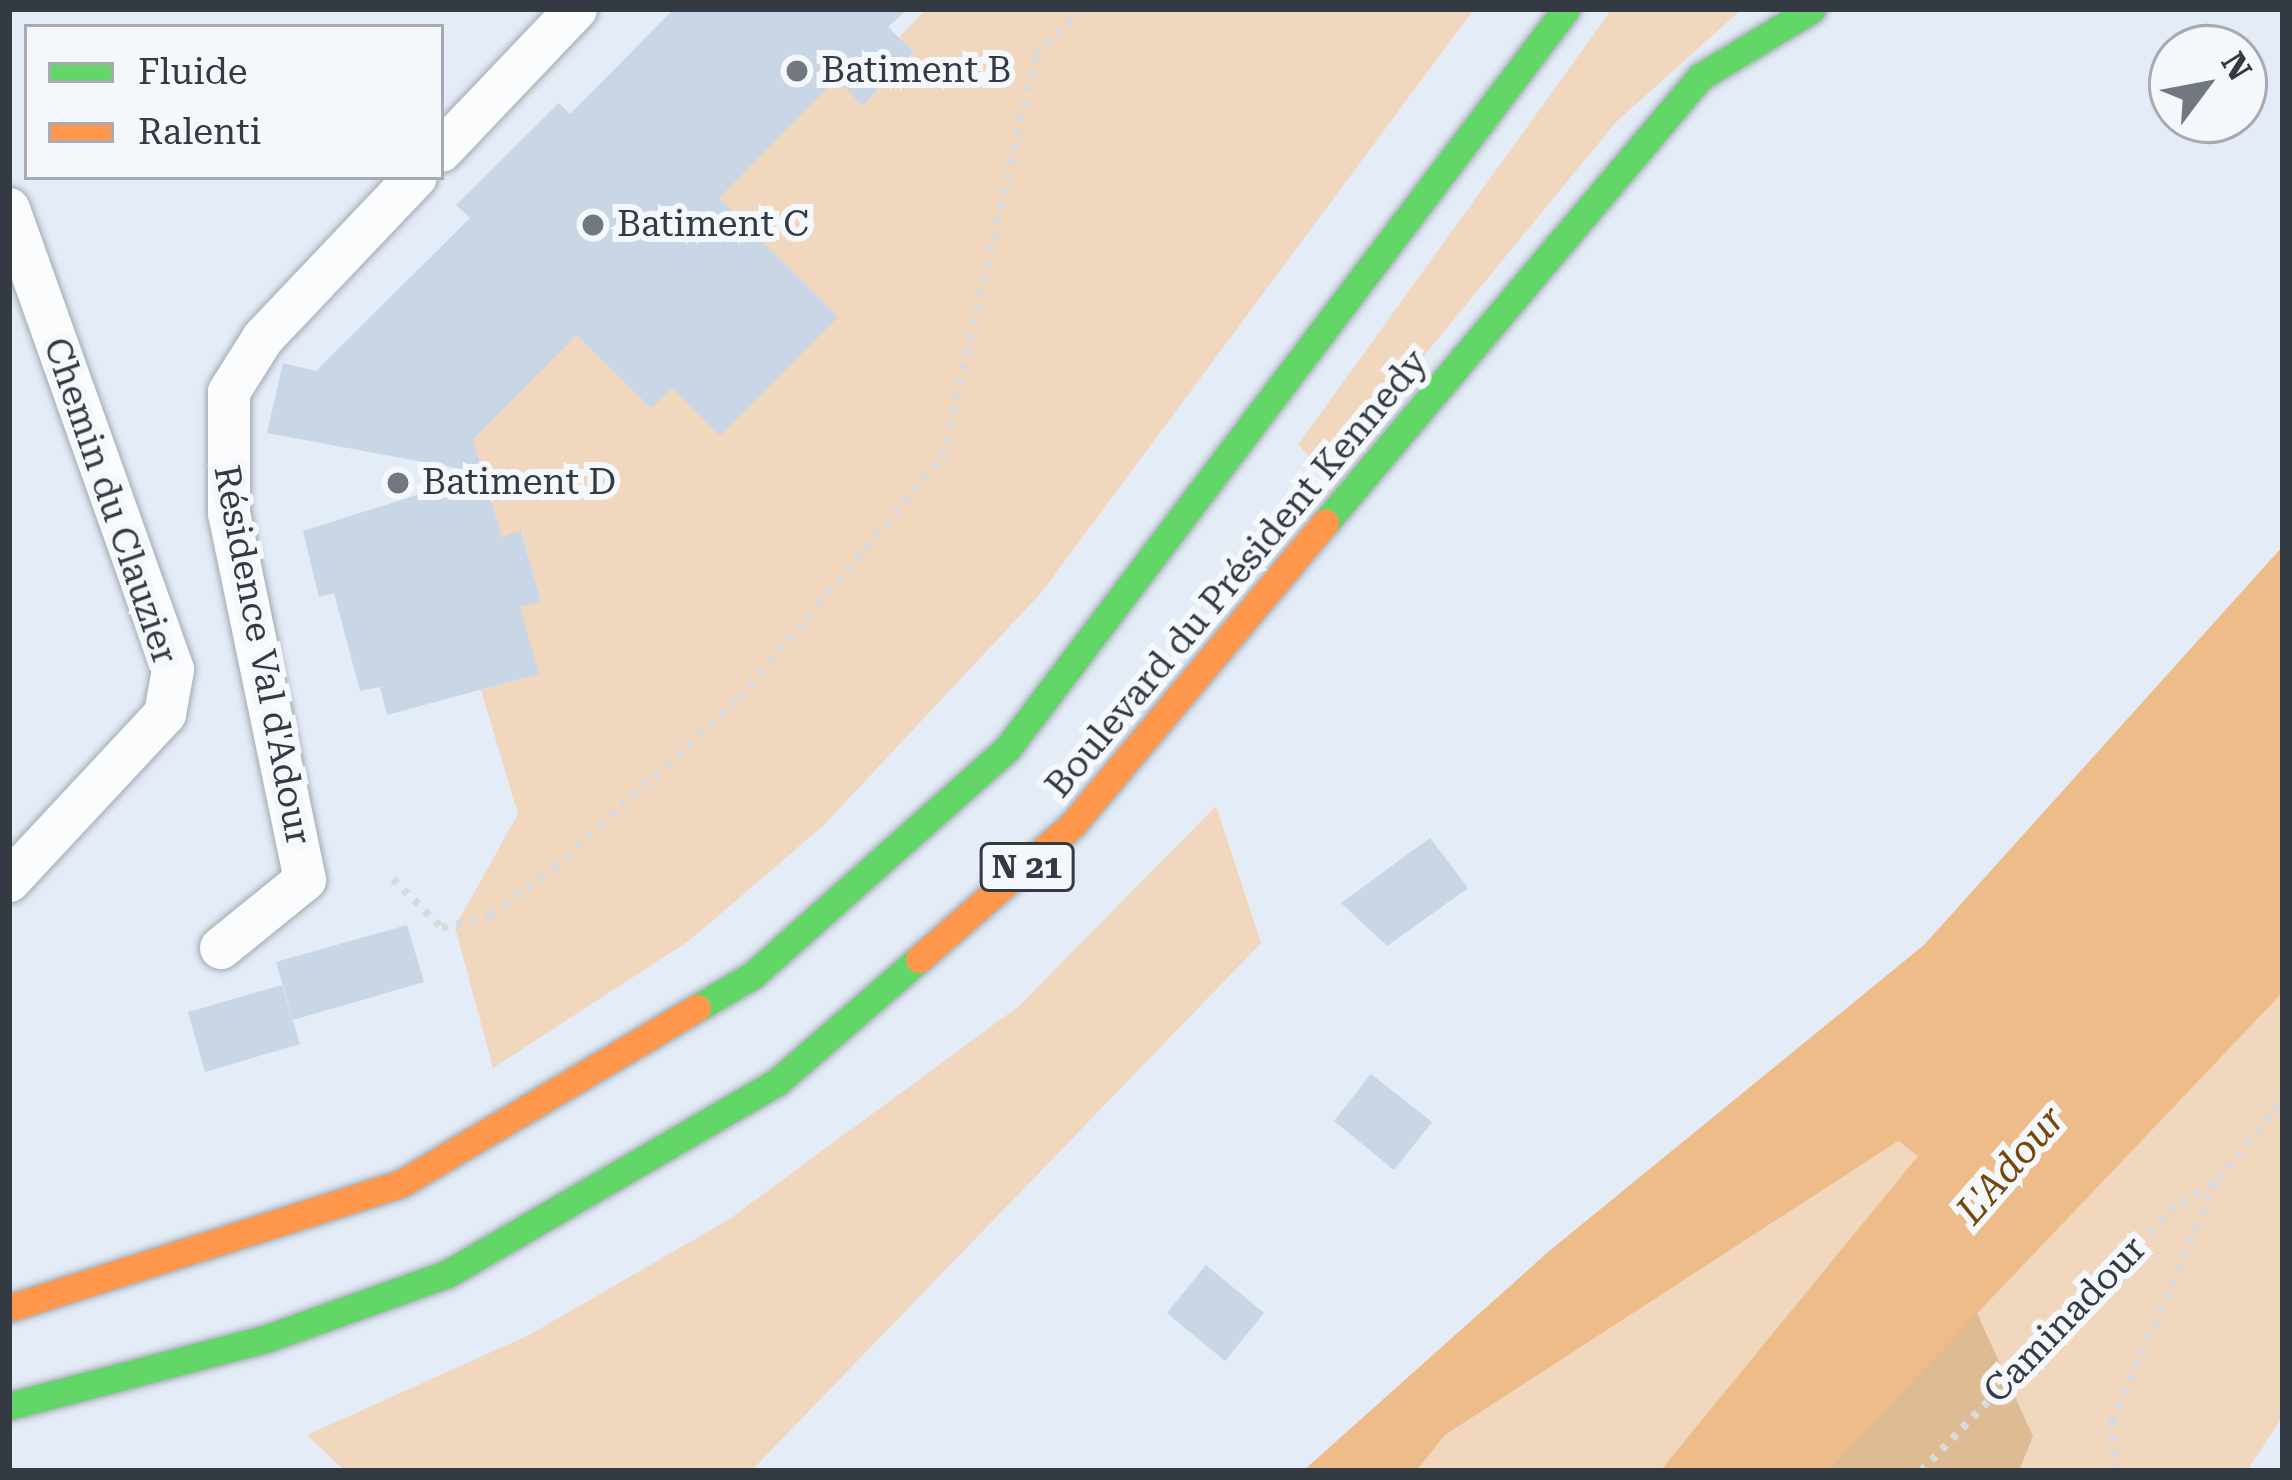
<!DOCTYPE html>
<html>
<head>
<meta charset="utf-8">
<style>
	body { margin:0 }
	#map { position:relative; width:2292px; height:1480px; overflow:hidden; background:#e3ecf7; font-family:"Roboto Serif",serif }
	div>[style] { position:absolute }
	.green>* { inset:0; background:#f0d7bd }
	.forest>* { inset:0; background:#debb93 }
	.water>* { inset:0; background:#edbc88 }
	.building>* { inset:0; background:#c8d6e6 }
	.path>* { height:8px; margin-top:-4px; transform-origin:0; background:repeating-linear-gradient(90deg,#d8dade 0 6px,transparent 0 15px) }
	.roads { filter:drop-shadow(0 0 3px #a2a9b1) drop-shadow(0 0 3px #a2a9b1) }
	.lane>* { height:42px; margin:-21px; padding:0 21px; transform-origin:21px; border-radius:21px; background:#fbfcfe }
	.fast>* { height:27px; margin:-13.5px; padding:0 13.5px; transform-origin:13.5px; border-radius:13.5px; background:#63d668 }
	.slow>* { height:27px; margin:-13.5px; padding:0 13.5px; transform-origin:13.5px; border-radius:13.5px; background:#ff974d }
	.dots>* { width:33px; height:33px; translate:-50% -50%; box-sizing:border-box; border:6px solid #f4f7fb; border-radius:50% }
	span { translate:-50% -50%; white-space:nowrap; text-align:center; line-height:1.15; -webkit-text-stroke:12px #f4f7fb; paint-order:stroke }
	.shield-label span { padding:3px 9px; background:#f4f7fb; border:3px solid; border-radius:9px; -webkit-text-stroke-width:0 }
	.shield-label { font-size:33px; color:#333a41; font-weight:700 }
	.poi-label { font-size:36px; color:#333a41 }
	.left { translate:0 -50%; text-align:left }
	.street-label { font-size:36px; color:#333a41 }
	.water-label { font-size:39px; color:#764707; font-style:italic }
	.frame { position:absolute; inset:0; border:12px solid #333a41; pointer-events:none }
	.legend { position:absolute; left:24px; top:24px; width:420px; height:156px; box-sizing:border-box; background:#f4f7fb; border:3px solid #a7abb1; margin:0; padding:15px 21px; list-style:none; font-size:36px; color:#333a41 }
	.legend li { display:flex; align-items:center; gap:24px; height:60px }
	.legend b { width:60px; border:3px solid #a7abb1 }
	.north { position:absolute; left:2148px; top:24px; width:120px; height:120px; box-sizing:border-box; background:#f4f7fb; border:3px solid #a7abb1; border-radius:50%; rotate:58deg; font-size:33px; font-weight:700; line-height:48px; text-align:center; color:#333a41 }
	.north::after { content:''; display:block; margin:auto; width:42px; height:54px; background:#717881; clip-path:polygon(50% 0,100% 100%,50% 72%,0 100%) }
</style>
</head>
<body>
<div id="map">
	<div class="green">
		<i style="clip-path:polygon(927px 9px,1474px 9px,1041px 593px,823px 826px,690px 940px,493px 1068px,455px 927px,518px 814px,481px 690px,538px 674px,520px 607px,541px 601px,522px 532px,502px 537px,473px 440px,548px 363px,566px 295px,598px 356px,650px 407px,672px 388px,721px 435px,837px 317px,704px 208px,835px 76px,864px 104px,914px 53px,899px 37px)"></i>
		<i style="clip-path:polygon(1612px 9px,1742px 9px,1616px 122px,1327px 474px,1298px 445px)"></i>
		<i style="clip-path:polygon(1216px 806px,1261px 943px,751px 1471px,345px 1471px,307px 1435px,529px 1335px,728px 1220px,1019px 1006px)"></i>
		<i style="clip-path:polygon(2283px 992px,2283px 1416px,2247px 1471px,2019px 1471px,2033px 1436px,1976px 1311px)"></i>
		<i style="clip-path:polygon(1897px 1141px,1919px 1156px,1660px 1471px,1416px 1471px,1445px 1435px)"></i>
	</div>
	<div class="forest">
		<i style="clip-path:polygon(1976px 1311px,2033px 1436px,2019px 1471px,1827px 1471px)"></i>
	</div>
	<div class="water">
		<i style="clip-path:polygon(2283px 546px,2283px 992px,1827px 1471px,1660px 1471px,1918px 1156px,1898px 1141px,1445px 1435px,1416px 1471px,1303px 1471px,1548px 1252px,1924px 945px)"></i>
	</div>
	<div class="building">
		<i style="clip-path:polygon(674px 9px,907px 9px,888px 27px,914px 52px,862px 106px,837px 78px,719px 198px,838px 317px,720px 436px,672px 388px,651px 408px,576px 335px,473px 440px,483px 473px,267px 433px,283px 363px,316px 371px,470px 218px,456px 205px,559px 103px,570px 114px)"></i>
		<i style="clip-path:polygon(483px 474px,502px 537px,521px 531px,541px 601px,520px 607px,539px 674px,387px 715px,380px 687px,360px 691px,334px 593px,319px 597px,303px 531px)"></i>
		<i style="clip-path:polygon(1430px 838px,1468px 888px,1387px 946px,1341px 903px)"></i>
		<i style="clip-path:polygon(407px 925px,424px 982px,293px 1020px,276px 962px)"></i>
		<i style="clip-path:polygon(282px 985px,300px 1044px,205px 1072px,188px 1012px)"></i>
		<i style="clip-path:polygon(1371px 1074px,1432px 1122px,1394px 1170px,1334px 1121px)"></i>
		<i style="clip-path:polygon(1206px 1265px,1264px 1313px,1225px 1361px,1167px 1313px)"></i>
	</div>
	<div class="path">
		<i style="left:393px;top:879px;width:69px;rotate:45deg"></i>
		<i style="left:442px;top:928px;width:52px;rotate:-14.6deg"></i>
		<i style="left:492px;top:915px;width:79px;rotate:-37.3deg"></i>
		<i style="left:555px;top:867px;width:251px;rotate:-42.6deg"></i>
		<i style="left:740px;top:697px;width:314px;rotate:-49.8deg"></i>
		<i style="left:943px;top:457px;width:413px;rotate:-77deg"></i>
		<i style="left:1036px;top:55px;width:65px;rotate:-45deg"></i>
		<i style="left:1921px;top:1471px;width:360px;rotate:-46.2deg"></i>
		<i style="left:2170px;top:1211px;width:58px;rotate:-33.7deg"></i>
		<i style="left:2218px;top:1179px;width:102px;rotate:-50.6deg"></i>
		<i style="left:2115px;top:1471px;width:49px;rotate:-93.5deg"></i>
		<i style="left:2112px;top:1422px;width:264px;rotate:-66.5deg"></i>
	</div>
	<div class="roads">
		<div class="lane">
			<i style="left:441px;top:151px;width:196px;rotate:-46.4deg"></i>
			<i style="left:9px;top:209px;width:489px;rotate:70.4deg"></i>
			<i style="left:173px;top:670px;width:45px;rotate:100.3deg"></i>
			<i style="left:165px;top:714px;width:229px;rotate:133deg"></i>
			<i style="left:221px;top:948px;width:108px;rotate:-39deg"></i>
			<i style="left:305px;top:880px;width:374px;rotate:-101.7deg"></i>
			<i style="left:229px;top:514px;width:122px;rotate:-90deg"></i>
			<i style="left:229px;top:392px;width:64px;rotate:-57.8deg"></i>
			<i style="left:263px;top:338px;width:222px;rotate:-46.5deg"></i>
		</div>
		<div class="fast">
			<i style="left:1325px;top:523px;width:583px;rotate:-49.94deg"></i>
			<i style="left:1700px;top:77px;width:131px;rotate:-31.3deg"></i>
			<i style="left:697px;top:1008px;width:65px;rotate:-30.5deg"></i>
			<i style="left:753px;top:975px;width:340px;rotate:-41.7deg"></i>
			<i style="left:1007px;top:749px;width:927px;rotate:-52.93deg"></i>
			<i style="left:9px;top:1406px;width:265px;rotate:-14.7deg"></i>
			<i style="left:265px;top:1339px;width:193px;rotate:-19.7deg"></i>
			<i style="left:447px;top:1274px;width:382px;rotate:-30.2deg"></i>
			<i style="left:777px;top:1082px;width:188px;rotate:-40.9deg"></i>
		</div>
		<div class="slow">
			<i style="left:919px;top:959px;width:205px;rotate:-41.2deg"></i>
			<i style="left:1073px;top:824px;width:393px;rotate:-50.1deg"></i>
			<i style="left:9px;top:1308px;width:412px;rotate:-17.6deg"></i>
			<i style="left:402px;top:1183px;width:343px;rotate:-30.7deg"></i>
		</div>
	</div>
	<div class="dots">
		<i style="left:797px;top:71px;background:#717881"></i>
		<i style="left:593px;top:225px;background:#717881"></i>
		<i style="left:398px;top:483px;background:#717881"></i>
	</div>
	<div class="shield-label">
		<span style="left:1027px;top:867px">N 21</span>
	</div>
	<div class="poi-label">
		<span class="left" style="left:821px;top:71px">Batiment B</span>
		<span class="left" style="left:617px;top:225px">Batiment C</span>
		<span class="left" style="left:422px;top:483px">Batiment D</span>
	</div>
	<div class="street-label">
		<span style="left:110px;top:501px;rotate:71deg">Chemin du Clauzier</span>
		<span style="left:1237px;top:574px;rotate:-50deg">Boulevard du Président Kennedy</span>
		<span style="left:262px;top:655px;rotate:79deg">Résidence Val d'Adour</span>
		<span style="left:2065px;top:1320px;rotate:-46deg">Caminadour</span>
	</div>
	<div class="water-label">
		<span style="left:2011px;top:1165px;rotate:-49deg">L'Adour</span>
	</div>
	<div class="frame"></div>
	<ul class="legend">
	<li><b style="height:15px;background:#63d668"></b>Fluide</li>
	<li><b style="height:15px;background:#ff974d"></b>Ralenti</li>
	</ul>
	<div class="north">N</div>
</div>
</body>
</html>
